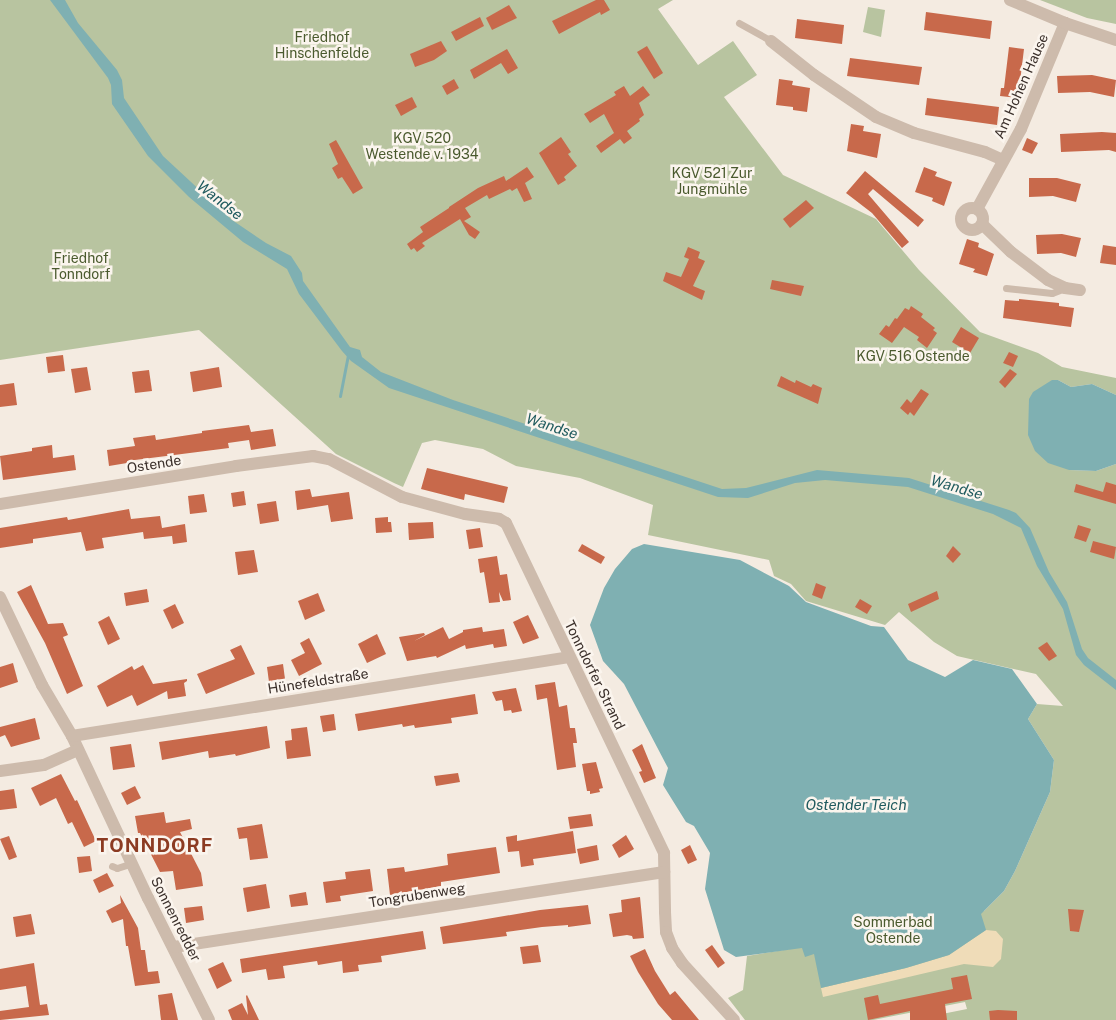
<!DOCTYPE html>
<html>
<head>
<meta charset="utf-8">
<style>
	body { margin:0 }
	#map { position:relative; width:1116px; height:1020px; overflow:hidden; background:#f4ebe1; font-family:"Public Sans",sans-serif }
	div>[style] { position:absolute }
	.green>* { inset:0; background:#b8c4a0 }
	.sand>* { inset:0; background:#efdcb8 }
	.water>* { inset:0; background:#7fb0b2 }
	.stream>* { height:3px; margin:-1.5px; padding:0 1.5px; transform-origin:1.5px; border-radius:1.5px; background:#7fb0b2 }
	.building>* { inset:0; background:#c8694b }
	.service>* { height:7px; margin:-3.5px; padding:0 3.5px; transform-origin:3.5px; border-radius:3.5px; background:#cdbbac }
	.minor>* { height:12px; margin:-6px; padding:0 6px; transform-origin:6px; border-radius:6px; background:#cdbbac }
	.minor>.ring { margin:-6px; padding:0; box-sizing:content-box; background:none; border:12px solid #cdbbac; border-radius:50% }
	.tertiary>* { height:12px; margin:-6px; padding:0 6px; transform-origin:6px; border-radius:6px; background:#cdbbac }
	span { translate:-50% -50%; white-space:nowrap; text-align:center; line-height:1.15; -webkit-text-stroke:5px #fbf5ee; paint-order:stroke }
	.park-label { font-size:14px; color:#4a5a2e }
	.street-label { font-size:14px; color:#3b302b }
	.water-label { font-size:15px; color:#1f5a5e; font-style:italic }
	.district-label { font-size:19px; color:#8c3b22; font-weight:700; letter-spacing:1px }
</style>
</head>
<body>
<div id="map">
	<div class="green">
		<i style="clip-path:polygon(0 0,673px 0,658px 9px,698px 65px,733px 41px,757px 75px,724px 97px,783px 175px,876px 219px,919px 270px,980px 332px,1038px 353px,1062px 367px,1116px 378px,1116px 395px,1092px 384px,1071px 387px,1058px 380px,1069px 470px,1096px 471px,1116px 464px,1116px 1020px,912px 1020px,967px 1009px,965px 1002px,873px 1020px,745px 1020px,728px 998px,743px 990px,747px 956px,802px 947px,984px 911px,1004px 891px,1015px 871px,1050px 792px,1054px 760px,1028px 719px,1037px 704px,1063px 706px,1036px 674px,957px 656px,934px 642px,899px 612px,885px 625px,806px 601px,791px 584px,774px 576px,769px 560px,648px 535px,653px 505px,580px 478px,516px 466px,483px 449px,435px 440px,422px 443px,403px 487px,394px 483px,336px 454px,199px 330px,0 360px)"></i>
		<i style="clip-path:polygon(1040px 0,1116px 0,1116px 24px,1087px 18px)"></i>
		<i style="clip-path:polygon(868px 7px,885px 10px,881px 37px,863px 32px)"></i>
	</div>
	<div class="sand">
		<i style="clip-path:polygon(986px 930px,996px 931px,1003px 939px,1001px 959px,993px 967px,964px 964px,823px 997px,821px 988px,906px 968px,949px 955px)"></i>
	</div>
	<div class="water">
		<i style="clip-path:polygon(50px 0,65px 0,78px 23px,117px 70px,122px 80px,124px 98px,163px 156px,232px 220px,266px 243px,291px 256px,302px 273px,303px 281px,350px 347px,360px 350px,362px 357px,381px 372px,453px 400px,722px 489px,746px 488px,817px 470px,909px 478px,1009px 510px,1016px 513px,1030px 528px,1049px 572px,1067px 602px,1082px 649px,1088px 658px,1116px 680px,1116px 690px,1084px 665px,1076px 655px,1063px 609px,1037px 566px,1021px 528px,993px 514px,908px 487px,825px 480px,795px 483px,748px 498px,718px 497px,389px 388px,351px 361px,342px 351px,299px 294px,287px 269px,243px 242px,189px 197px,148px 156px,112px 104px,111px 85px,108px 78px)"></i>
		<i style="clip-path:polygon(1052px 380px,1058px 380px,1071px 387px,1092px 384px,1116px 395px,1116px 464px,1096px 471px,1069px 470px,1048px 463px,1035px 451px,1028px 435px,1029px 399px,1033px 392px)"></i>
		<i style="clip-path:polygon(644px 544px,740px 560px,789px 586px,806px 602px,871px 626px,884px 627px,908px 660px,945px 677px,973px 660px,1012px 669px,1037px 704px,1028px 719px,1054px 760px,1050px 792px,1015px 871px,1004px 891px,981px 914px,986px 930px,949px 955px,906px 968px,821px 988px,814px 954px,805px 957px,802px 948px,736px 957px,724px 950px,705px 889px,710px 853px,694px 826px,686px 822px,663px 785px,668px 768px,624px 684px,603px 661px,590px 625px,604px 588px,615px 569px,632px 549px)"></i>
	</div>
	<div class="stream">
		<i style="left:340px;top:396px;width:42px;rotate:-79deg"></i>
	</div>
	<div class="building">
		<i style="clip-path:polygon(596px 0,604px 0,610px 10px,601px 15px,600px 12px,559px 34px,552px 21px)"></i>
		<i style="clip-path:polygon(509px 5px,517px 18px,492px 30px,486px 18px)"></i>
		<i style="clip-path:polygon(926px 12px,992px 21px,990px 39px,924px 30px)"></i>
		<i style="clip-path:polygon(480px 17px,484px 26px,456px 41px,451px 32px)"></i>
		<i style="clip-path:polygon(797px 19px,844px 25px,842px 44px,795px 38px)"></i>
		<i style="clip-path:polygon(441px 41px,447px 51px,434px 60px,415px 67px,410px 54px)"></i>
		<i style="clip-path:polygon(647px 46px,663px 73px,654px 79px,637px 52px)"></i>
		<i style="clip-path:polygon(1009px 47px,1024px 49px,1018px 98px,1000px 96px,1001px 88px,1004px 88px)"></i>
		<i style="clip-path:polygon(507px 49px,518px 68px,508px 74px,501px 63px,474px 79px,470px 70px)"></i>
		<i style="clip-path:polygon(850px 58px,922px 67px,919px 85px,847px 76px)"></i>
		<i style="clip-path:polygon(1092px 75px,1116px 80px,1114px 97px,1090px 92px,1058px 93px,1057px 76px)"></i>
		<i style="clip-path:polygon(454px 79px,459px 88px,447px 95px,442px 86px)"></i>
		<i style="clip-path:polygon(779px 79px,793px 81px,792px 85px,810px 88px,807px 112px,793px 110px,793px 107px,776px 105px)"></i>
		<i style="clip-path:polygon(624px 86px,630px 96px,643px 86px,650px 95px,639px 103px,644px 115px,639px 119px,640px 121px,627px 131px,632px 138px,624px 144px,620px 139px,601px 153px,596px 146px,614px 133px,604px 114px,590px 123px,584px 114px,616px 95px,614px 92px)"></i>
		<i style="clip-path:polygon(412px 97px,417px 107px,401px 116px,395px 105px)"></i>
		<i style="clip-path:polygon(927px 98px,999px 107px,997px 125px,925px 115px)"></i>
		<i style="clip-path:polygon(851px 124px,864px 126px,863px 131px,881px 134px,877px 158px,847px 151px)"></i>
		<i style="clip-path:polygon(1102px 132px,1116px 133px,1116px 152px,1109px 150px,1061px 152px,1060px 134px)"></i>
		<i style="clip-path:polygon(561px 137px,571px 152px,568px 154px,577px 166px,564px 177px,566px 180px,558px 185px,539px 153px)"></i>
		<i style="clip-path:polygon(1027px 138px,1038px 143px,1032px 154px,1022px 150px)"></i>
		<i style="clip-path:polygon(336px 140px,363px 188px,353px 194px,342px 177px,338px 179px,332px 168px,338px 164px,329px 144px)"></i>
		<i style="clip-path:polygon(527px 167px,534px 177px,525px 183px,532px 199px,524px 202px,517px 188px,512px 191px,510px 189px,489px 199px,487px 195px,465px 208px,471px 217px,464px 221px,480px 232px,475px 239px,469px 235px,460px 219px,422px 243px,425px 246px,417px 252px,414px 248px,411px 250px,407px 244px,423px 232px,420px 227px,449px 208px,449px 207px,478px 188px,504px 176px,506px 181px)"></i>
		<i style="clip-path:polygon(924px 167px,937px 172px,935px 176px,952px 182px,944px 206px,932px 201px,933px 198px,915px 192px)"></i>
		<i style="clip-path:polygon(865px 171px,924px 220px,918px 227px,873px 189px,868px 194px,909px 242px,902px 248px,872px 213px,846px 193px)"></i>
		<i style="clip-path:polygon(1029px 178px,1057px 178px,1081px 184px,1076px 202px,1053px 196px,1029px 197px)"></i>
		<i style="clip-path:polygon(806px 200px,814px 208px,790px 228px,783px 219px)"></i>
		<i style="clip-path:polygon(1062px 234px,1081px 238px,1076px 257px,1061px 253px,1037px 254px,1036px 235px)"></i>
		<i style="clip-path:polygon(967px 239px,979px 243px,978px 247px,994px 254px,987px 276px,973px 272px,975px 269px,959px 264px)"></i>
		<i style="clip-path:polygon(1103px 245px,1116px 247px,1116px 265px,1100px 263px)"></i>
		<i style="clip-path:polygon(688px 247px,700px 252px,698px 258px,705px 261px,693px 286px,705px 291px,702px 300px,663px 281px,666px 272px,681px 277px,689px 259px,684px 257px)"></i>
		<i style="clip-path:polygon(772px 280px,804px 286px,801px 296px,770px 289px)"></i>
		<i style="clip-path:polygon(1019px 299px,1059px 303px,1059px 306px,1074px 308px,1071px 327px,1003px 318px,1005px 300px,1019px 301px)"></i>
		<i style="clip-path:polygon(911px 306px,923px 314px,921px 317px,935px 328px,933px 330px,937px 333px,927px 348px,917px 340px,919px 337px,904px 327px,892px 343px,879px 334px,886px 325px,889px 327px,895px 318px,897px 319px,905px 308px,909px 310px)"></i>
		<i style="clip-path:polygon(961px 327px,979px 338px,970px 353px,952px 342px)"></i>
		<i style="clip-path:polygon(1009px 352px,1018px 356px,1013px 367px,1003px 363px)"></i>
		<i style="clip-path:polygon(63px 355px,65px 371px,48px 373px,46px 357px)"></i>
		<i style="clip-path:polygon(87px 367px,91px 390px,75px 393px,71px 369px)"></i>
		<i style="clip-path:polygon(219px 367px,222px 387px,193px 392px,190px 372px)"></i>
		<i style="clip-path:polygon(1010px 369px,1017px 374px,1005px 388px,999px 382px)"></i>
		<i style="clip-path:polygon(149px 370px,152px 391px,135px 393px,132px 372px)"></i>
		<i style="clip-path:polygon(781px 376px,795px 383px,796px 380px,811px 387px,813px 384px,822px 388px,818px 404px,777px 386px)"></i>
		<i style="clip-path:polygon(14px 383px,17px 405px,0 407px,0 385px)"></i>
		<i style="clip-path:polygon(921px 389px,929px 394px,914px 416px,910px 412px,908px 415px,900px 408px,907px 399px,911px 403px)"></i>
		<i style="clip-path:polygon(249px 425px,251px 432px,273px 429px,276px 446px,251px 450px,249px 440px,228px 443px,229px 448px,127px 461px,127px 463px,109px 466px,107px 450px,135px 446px,133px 438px,155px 435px,156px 440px,202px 433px,202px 431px)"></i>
		<i style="clip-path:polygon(52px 445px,53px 458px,74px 455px,76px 470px,3px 480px,0 456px,32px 451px,32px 448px)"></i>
		<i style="clip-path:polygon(427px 468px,508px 487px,504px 503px,465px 494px,464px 500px,421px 489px)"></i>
		<i style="clip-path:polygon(1106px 482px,1116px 485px,1116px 504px,1074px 492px,1076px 484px,1103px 492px)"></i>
		<i style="clip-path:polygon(310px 489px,312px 497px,349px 492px,353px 519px,331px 522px,328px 505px,297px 510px,295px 491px)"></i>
		<i style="clip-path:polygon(244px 491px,246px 505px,233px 507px,231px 493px)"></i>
		<i style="clip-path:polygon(204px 494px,207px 512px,190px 514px,188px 496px)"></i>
		<i style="clip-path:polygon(276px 501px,279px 521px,260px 524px,257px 504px)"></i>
		<i style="clip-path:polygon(129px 509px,131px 519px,160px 516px,162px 528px,185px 524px,187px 542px,173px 544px,172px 536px,144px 539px,143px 532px,102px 538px,104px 548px,86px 551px,81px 532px,33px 539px,33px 543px,0 548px,0 528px,67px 517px,68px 520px)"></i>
		<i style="clip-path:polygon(388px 517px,388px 522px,391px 522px,392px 532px,376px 533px,375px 518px)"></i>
		<i style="clip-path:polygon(433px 522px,434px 538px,409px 540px,408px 523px)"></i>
		<i style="clip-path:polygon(1078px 525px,1091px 529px,1086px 542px,1074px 538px)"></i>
		<i style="clip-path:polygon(480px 528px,483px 547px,469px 549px,466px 530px)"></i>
		<i style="clip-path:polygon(1093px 541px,1116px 547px,1114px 559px,1090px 552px)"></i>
		<i style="clip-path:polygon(582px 544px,605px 557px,601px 564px,578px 551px)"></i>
		<i style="clip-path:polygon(953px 546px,961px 554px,953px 563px,946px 556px)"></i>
		<i style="clip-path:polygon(254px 550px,258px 572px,238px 575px,235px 552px)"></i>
		<i style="clip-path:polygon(497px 556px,500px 575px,507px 574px,511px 600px,503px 601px,499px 592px,500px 602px,489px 603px,484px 572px,480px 573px,478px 559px)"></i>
		<i style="clip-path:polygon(816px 583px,826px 587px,822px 599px,812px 595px)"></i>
		<i style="clip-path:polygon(31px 585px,48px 624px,63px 623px,68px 635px,63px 637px,83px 686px,67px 694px,45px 643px,17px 592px)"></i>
		<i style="clip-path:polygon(147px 589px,149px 602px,126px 606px,124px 593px)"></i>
		<i style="clip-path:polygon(937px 591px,939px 599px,911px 612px,908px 604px)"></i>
		<i style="clip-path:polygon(318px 593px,325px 611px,305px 620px,298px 601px)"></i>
		<i style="clip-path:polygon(860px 599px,872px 606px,867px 614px,855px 607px)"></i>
		<i style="clip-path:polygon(175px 604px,184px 623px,172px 629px,163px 610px)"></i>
		<i style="clip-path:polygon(528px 615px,539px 638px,523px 644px,513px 622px)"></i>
		<i style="clip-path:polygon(109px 616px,120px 639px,108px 645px,98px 622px)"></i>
		<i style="clip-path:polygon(443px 627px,449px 639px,463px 632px,463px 630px,482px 627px,483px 632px,504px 629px,507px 646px,494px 648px,493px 644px,466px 649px,465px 645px,437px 658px,436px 656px,407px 661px,399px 637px,424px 633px,425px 635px,414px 641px)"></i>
		<i style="clip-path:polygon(377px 634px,386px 654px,367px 663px,358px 644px)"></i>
		<i style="clip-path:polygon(309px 638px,322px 664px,299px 676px,291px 660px,305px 653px,300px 643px)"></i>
		<i style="clip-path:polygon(1047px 642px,1057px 656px,1049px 661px,1038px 648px)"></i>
		<i style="clip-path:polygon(241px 645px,255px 674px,206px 694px,197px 674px,235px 659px,230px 650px)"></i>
		<i style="clip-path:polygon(13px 663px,18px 682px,0 688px,0 667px)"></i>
		<i style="clip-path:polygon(283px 664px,285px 679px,269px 682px,267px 667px)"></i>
		<i style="clip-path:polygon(143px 665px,153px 684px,187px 679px,187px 681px,184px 683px,186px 696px,168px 699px,167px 691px,137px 706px,132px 695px,107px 707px,97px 686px,132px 666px,134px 670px)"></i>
		<i style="clip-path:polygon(555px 682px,559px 707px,567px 705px,570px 728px,575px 728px,577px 743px,573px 743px,576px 767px,557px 770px,547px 698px,537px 700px,535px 685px)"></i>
		<i style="clip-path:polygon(516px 688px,522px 711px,512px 713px,511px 710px,504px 711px,502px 700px,496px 701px,492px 692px)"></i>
		<i style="clip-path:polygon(475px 694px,478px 714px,451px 718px,452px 723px,415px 728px,414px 725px,403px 727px,402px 724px,358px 731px,355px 714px)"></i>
		<i style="clip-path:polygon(334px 714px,336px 730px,323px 732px,320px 716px)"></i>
		<i style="clip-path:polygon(35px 718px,40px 739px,11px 747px,5px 735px,0 737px,0 727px)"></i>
		<i style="clip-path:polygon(267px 726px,270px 748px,236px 756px,235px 754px,209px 758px,208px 751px,162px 760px,159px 742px)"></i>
		<i style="clip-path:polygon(307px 727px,311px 756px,287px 759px,285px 741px,292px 740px,291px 729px)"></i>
		<i style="clip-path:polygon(131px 744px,135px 767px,113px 770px,110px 747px)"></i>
		<i style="clip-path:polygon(642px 744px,656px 778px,644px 783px,639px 772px,642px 771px,632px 750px)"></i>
		<i style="clip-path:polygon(596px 762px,603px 788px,599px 789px,600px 792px,590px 794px,590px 791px,587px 791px,582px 764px)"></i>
		<i style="clip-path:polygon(458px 773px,460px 782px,436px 786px,434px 776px)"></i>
		<i style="clip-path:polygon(61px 774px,75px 801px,77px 800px,96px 841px,84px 847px,72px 822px,68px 824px,56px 798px,40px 806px,31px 788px)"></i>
		<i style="clip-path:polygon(135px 786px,141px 798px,127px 805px,121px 793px)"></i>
		<i style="clip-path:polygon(14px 789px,17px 808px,0 810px,0 791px)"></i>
		<i style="clip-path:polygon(164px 812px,166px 823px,190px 819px,192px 829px,180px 832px,201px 873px,203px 886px,176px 890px,173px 871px,160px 872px,140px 833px,138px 833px,135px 816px)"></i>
		<i style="clip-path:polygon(591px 814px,593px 826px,570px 829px,568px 817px)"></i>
		<i style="clip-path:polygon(262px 824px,268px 858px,250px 860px,247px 838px,239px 839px,237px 828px)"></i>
		<i style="clip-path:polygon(573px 831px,576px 853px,533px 859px,534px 865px,521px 867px,519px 851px,508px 852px,506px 837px,517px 835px,517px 841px)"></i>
		<i style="clip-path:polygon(626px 835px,634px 849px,619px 858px,612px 845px)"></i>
		<i style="clip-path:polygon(9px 836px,17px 857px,9px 860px,0 839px)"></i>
		<i style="clip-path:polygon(597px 845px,599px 860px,580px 864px,577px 849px)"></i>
		<i style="clip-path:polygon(690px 845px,697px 860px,688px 864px,681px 850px)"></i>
		<i style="clip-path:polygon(496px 847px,500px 873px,441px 882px,441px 886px,390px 895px,387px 869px,404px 867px,405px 872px,448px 865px,447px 854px)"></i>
		<i style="clip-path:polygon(90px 856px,92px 871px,79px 873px,77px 857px)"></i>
		<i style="clip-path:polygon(370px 869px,373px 891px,340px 896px,341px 901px,326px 903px,323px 882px,346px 879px,345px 872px)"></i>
		<i style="clip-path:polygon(107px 873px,114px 886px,99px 893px,93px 880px)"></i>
		<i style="clip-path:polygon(266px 884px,270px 908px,247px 912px,243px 888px)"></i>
		<i style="clip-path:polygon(306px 892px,308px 905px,291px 907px,289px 895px)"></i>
		<i style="clip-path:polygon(120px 895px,138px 928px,141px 950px,145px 950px,148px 972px,158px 971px,160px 983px,135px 986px,128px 946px,126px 946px,123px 919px,112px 923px,106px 911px,121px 903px)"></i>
		<i style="clip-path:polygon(640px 897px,644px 938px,633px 939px,632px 936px,627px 935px,613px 937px,609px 914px,622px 912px,621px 900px)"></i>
		<i style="clip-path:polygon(588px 905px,591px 924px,568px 927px,568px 925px,542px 927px,506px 932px,507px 936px,443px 944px,440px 927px,540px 910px)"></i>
		<i style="clip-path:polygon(202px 906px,204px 920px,186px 923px,184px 908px)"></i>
		<i style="clip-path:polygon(1068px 909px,1084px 910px,1079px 932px,1070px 931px)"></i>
		<i style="clip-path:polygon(31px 914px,35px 934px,16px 937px,13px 917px)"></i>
		<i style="clip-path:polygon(423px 931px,426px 949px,381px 956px,382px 962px,358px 965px,359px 971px,343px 973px,342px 961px,318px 965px,317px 961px,283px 966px,285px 978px,268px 980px,266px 969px,242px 973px,240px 959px)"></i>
		<i style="clip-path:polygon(538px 945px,541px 962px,523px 964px,520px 947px)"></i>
		<i style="clip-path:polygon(712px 945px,725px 963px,718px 968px,705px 950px)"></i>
		<i style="clip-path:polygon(645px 949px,655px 971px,670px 995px,675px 991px,699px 1020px,672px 1020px,658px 1004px,638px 972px,630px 956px)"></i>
		<i style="clip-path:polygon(223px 962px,232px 981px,217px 989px,208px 969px)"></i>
		<i style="clip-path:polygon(34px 963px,40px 1005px,47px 1004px,49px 1015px,0 1020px,0 1011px,29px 1007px,26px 986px,0 990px,0 969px)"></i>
		<i style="clip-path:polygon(967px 975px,972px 999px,945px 1004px,947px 1020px,910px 1020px,910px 1011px,868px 1020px,864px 998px,878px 995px,880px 1004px,953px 989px,951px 978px)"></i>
		<i style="clip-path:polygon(172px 993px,178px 1020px,161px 1020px,158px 995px)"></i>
		<i style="clip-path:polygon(247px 995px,259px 1020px,232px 1020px,228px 1010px,242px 1003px,248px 1015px,246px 996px)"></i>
		<i style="clip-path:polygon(998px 1010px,1017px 1011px,1017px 1020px,990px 1020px,989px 1011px)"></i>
	</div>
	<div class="service">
		<i style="left:739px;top:23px;width:37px;rotate:29deg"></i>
		<i style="left:1006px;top:288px;width:46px;rotate:6.2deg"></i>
		<i style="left:1052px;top:293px;width:14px;rotate:-21deg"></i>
		<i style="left:112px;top:866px;width:5px;rotate:22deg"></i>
		<i style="left:117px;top:868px;width:16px;rotate:-18deg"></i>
	</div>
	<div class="minor">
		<i style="left:771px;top:41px;width:55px;rotate:38.3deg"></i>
		<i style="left:814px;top:75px;width:75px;rotate:34.1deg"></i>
		<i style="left:876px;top:117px;width:41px;rotate:22.8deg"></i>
		<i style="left:914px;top:133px;width:73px;rotate:15deg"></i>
		<i style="left:985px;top:152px;width:20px;rotate:24deg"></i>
		<i class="ring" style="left:961px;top:208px;width:10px;height:10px"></i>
		<i style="left:977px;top:209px;width:91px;rotate:-61.2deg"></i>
		<i style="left:1021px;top:129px;width:115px;rotate:-67.5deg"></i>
		<i style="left:982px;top:224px;width:40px;rotate:44deg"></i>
		<i style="left:1011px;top:252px;width:46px;rotate:37.1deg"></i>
		<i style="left:1048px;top:280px;width:19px;rotate:25deg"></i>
		<i style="left:1065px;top:288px;width:15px;rotate:8deg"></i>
		<i style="left:0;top:504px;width:239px;rotate:-9.1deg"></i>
		<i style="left:236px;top:466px;width:78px;rotate:-7.4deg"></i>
		<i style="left:313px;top:456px;width:16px;rotate:11deg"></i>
		<i style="left:329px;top:459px;width:82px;rotate:27.5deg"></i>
		<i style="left:402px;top:497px;width:65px;rotate:15.1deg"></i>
		<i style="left:465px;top:514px;width:34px;rotate:8deg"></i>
		<i style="left:499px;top:519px;width:8px;rotate:30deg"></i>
		<i style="left:506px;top:523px;width:366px;rotate:64.4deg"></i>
		<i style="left:664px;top:853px;width:59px;rotate:89deg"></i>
		<i style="left:665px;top:912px;width:20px;rotate:87deg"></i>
		<i style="left:666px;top:932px;width:17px;rotate:69deg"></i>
		<i style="left:672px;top:948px;width:18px;rotate:56deg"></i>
		<i style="left:682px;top:963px;width:77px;rotate:47.6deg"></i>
		<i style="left:0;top:597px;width:98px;rotate:64.5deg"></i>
		<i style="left:42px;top:685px;width:59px;rotate:59.5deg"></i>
		<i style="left:72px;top:736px;width:179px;rotate:64.9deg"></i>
		<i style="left:148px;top:898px;width:136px;rotate:63.4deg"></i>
		<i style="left:72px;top:736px;width:503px;rotate:-9.03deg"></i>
		<i style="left:0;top:771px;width:44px;rotate:-7.8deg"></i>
		<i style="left:44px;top:765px;width:37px;rotate:-24deg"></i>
		<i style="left:174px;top:947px;width:496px;rotate:-8.7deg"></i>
	</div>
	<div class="tertiary">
		<i style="left:1010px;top:0;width:60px;rotate:22.7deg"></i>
		<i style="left:1065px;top:23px;width:54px;rotate:18.4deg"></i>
	</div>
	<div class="park-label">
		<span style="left:322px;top:45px">Friedhof<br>Hinschenfelde</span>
		<span style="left:422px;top:146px">KGV 520<br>Westende v. 1934</span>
		<span style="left:712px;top:181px">KGV 521 Zur<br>Jungmühle</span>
		<span style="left:81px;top:266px">Friedhof<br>Tonndorf</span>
		<span style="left:913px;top:356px">KGV 516 Ostende</span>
		<span style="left:893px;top:930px">Sommerbad<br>Ostende</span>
	</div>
	<div class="street-label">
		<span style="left:1021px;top:86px;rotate:-66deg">Am Hohen Hause</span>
		<span style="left:154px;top:464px;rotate:-9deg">Ostende</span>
		<span style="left:595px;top:675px;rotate:64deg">Tonndorfer Strand</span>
		<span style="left:318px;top:681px;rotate:-9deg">Hünefeldstraße</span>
		<span style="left:417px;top:895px;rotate:-9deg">Tongrubenweg</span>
		<span style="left:176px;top:919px;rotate:63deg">Sonnenredder</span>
	</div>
	<div class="water-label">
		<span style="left:220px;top:200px;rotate:38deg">Wandse</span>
		<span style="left:552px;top:426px;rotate:18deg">Wandse</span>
		<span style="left:957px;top:487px;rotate:16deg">Wandse</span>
		<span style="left:856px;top:805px">Ostender Teich</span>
	</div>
	<div class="district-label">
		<span style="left:155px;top:846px">TONNDORF</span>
	</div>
</div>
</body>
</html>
